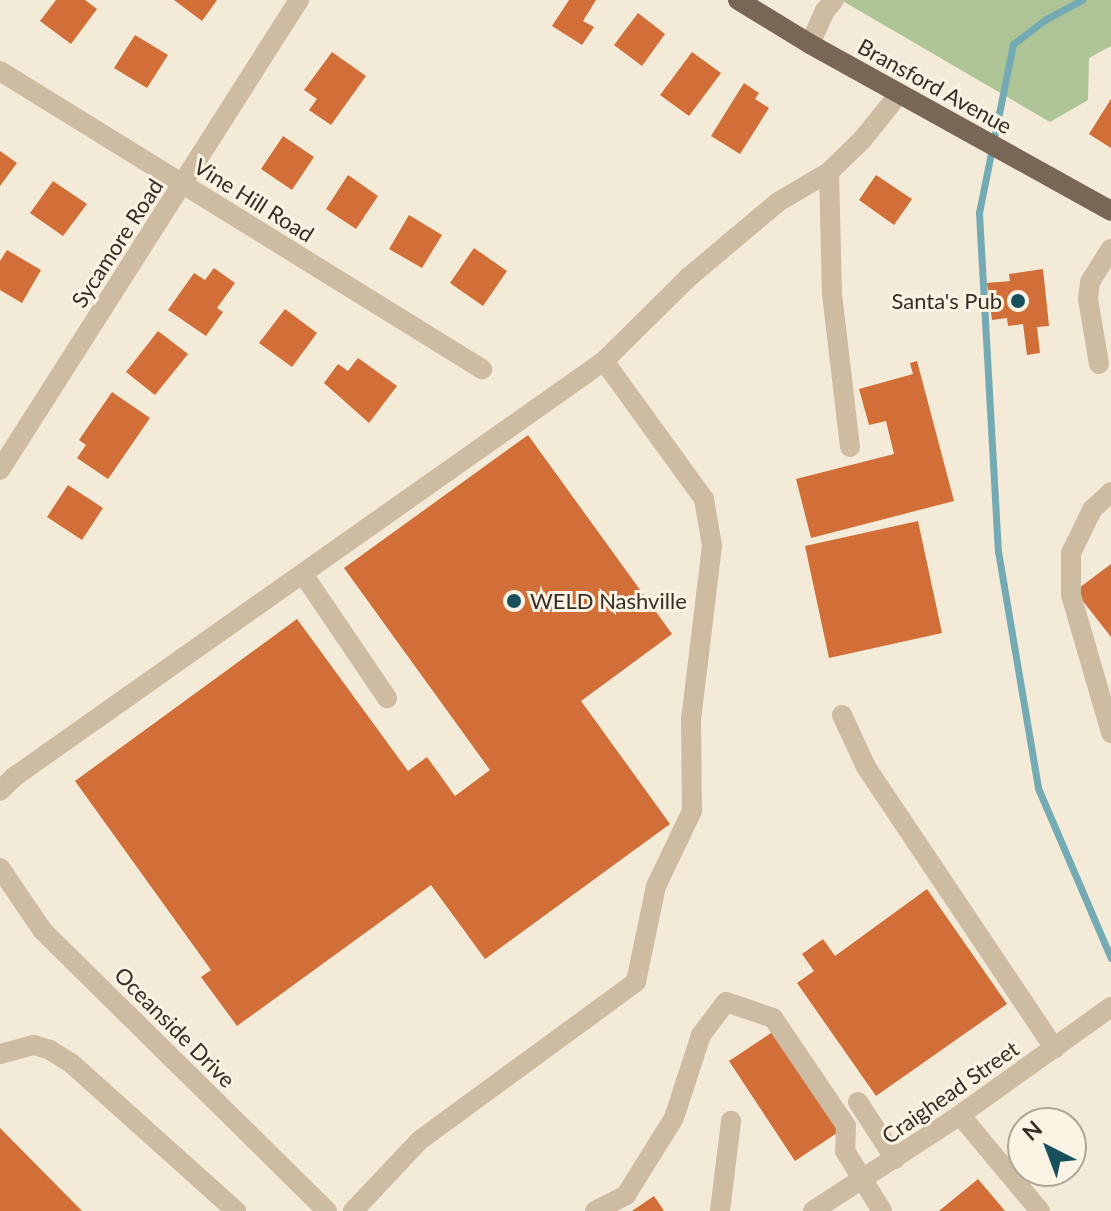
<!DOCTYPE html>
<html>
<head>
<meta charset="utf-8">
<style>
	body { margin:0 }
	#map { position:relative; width:1111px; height:1211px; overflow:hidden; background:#f4ead8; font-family:Lato,sans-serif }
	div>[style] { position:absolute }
	.green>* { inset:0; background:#afc496 }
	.stream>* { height:7px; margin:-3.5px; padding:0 3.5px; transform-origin:3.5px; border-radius:3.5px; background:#74aab3 }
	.building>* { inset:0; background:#d26e37 }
	.minor>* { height:20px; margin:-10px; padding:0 10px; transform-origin:10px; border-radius:10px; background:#cdbba2 }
	.major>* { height:20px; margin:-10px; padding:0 10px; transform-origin:10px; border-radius:10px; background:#7a6655 }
	.dots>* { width:22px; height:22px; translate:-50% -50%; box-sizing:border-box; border:4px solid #fbf3e4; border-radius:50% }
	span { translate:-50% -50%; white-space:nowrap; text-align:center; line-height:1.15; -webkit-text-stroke:6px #fbf3e4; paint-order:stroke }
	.street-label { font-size:22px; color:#372d25 }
	.poi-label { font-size:22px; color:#372d25 }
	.right { translate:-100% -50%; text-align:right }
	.left { translate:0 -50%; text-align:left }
	.north { position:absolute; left:1007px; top:1107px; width:80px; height:80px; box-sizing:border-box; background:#fbf3e4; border:2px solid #ada498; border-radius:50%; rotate:318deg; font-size:22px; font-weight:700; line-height:32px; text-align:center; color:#372d25 }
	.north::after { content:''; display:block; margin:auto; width:28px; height:36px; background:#17505c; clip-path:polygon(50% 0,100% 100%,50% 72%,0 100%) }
</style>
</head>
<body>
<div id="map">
	<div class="green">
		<i style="clip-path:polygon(841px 0,1111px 0,1111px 46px,1089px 58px,1088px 100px,1050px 122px)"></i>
	</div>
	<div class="stream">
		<i style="left:1082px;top:0;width:41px;rotate:152.2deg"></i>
		<i style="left:1046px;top:19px;width:41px;rotate:142.9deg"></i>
		<i style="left:1013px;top:44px;width:172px;rotate:101.4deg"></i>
		<i style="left:979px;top:213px;width:339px;rotate:86.8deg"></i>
		<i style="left:998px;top:551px;width:240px;rotate:80.4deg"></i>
		<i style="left:1038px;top:788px;width:185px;rotate:66.8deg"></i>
	</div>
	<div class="building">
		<i style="clip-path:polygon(56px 0,85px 0,97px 9px,71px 44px,40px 21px)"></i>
		<i style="clip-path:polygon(174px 0,217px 0,202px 21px)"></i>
		<i style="clip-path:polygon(569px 0,596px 0,583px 21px,594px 27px,582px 45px,552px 26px)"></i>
		<i style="clip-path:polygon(638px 13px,665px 34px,642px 66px,614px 45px)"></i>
		<i style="clip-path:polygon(135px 35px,168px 55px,147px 88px,114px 68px)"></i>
		<i style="clip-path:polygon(332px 52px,366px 76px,331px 125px,309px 110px,317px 99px,304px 90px)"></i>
		<i style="clip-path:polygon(692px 52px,721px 73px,689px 116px,660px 95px)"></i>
		<i style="clip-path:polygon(744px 83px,759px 93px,755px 99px,769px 108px,740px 154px,711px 136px)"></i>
		<i style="clip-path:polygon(1111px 99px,1111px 148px,1089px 134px)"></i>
		<i style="clip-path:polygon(283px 136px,314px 157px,292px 190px,261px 169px)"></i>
		<i style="clip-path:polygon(0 151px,17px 163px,0 186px)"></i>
		<i style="clip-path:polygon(348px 175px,378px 196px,356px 229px,326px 209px)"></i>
		<i style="clip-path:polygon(876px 175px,912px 199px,894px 225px,859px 200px)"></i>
		<i style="clip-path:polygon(53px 181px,87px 204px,63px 236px,30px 213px)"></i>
		<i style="clip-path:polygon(409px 215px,442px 235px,422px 268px,389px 249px)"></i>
		<i style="clip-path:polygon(474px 248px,507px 271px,483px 306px,450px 283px)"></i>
		<i style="clip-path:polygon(7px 250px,41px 270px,22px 303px,0 290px,0 261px)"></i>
		<i style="clip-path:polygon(214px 268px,235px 283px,217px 308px,223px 312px,206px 336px,168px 310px,194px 273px,205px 280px)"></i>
		<i style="clip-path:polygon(1043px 269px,1049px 326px,1037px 327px,1040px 353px,1027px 355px,1023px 324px,1008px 326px,1007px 318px,992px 320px,987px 283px,1010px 281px,1009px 274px)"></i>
		<i style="clip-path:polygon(285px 309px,317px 333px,292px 367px,259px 343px)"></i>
		<i style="clip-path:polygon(158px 331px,188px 354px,155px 395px,126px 372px)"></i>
		<i style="clip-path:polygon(358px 358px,397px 386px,369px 423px,324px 383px,338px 364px,348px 371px)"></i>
		<i style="clip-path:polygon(917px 361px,954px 501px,811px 538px,796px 479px,894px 454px,886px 421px,869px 425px,859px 389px,913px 374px,910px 363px)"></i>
		<i style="clip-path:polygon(112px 392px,150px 418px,108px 479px,77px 458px,86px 445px,79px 440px)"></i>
		<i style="clip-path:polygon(528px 435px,672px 634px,581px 701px,670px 824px,485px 959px,431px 885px,237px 1026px,201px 977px,211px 970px,75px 781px,297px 619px,408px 771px,427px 757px,455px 796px,490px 770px,344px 568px)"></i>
		<i style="clip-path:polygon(68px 485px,103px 508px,82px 540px,47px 517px)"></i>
		<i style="clip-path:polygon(918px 521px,942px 633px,829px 658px,805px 546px)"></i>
		<i style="clip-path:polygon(1111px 564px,1111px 637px,1075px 591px)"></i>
		<i style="clip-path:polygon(927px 889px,1007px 1004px,876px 1096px,797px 983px,814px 971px,802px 954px,823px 939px,835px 956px)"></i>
		<i style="clip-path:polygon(774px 1031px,840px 1131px,795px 1161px,729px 1061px)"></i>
		<i style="clip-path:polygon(0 1128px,82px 1211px,0 1211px)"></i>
		<i style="clip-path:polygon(978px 1179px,1005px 1211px,939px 1211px)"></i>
		<i style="clip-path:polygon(654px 1196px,664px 1211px,632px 1211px)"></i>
	</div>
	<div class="minor">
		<i style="left:810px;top:44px;width:36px;rotate:-66deg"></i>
		<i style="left:825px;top:11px;width:14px;rotate:-51deg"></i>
		<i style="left:0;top:71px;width:567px;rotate:31.73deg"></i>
		<i style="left:829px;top:172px;width:122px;rotate:88.6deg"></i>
		<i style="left:832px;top:294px;width:154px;rotate:83.3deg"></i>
		<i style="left:604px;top:361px;width:120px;rotate:-44.7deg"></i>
		<i style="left:689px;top:277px;width:116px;rotate:-40.1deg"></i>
		<i style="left:778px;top:202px;width:59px;rotate:-30.5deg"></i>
		<i style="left:829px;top:172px;width:46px;rotate:-44.1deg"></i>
		<i style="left:862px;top:140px;width:59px;rotate:-51.2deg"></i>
		<i style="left:1099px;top:364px;width:66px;rotate:-99.6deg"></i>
		<i style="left:1088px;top:299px;width:17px;rotate:-83deg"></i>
		<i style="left:1090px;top:282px;width:39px;rotate:-58deg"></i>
		<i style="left:0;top:470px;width:557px;rotate:-57.54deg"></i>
		<i style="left:1111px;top:492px;width:26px;rotate:137deg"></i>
		<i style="left:1092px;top:510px;width:48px;rotate:116deg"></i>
		<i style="left:1071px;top:553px;width:42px;rotate:90deg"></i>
		<i style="left:1071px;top:595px;width:144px;rotate:73.8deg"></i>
		<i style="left:303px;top:574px;width:150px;rotate:55.9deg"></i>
		<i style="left:842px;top:715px;width:57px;rotate:65.2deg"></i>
		<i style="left:866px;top:767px;width:339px;rotate:56.2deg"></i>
		<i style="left:0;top:791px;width:20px;rotate:-45deg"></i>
		<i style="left:14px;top:777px;width:722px;rotate:-35.19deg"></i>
		<i style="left:604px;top:361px;width:170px;rotate:54.1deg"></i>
		<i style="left:704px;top:499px;width:48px;rotate:80.3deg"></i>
		<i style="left:712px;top:546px;width:174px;rotate:96.9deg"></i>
		<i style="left:691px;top:719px;width:92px;rotate:89.4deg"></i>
		<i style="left:692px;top:811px;width:83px;rotate:115.6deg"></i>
		<i style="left:656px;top:886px;width:98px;rotate:101.8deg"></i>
		<i style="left:636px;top:982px;width:268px;rotate:143.8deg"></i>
		<i style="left:420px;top:1140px;width:98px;rotate:133.3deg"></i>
		<i style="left:0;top:868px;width:76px;rotate:55.7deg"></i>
		<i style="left:43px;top:931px;width:399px;rotate:44.6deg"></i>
		<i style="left:0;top:1054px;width:35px;rotate:-15deg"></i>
		<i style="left:34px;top:1045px;width:17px;rotate:17deg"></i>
		<i style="left:50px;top:1050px;width:25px;rotate:32deg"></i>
		<i style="left:71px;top:1063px;width:222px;rotate:41.9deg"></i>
		<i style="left:858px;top:1102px;width:68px;rotate:57deg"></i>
		<i style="left:960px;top:1115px;width:125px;rotate:50.2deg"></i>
		<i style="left:595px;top:1211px;width:35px;rotate:-27deg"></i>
		<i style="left:626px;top:1195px;width:91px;rotate:-58.1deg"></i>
		<i style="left:674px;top:1118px;width:87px;rotate:-72deg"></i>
		<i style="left:701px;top:1035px;width:41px;rotate:-52.9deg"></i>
		<i style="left:726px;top:1002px;width:50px;rotate:18.8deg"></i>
		<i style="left:773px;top:1018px;width:130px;rotate:55.9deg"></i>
		<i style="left:846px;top:1126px;width:25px;rotate:92deg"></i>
		<i style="left:845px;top:1151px;width:70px;rotate:58.3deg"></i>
		<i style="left:720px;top:1211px;width:91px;rotate:-83deg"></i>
		<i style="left:813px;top:1211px;width:176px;rotate:-33.1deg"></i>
		<i style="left:960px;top:1115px;width:186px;rotate:-35.6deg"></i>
	</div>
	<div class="major">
		<i style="left:738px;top:0;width:84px;rotate:31.4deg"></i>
		<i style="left:810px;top:44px;width:344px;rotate:29deg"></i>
	</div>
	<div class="dots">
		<i style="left:1018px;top:301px;background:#17505c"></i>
		<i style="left:514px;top:601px;background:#17505c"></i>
	</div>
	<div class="street-label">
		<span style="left:935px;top:86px;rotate:29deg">Bransford Avenue</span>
		<span style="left:254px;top:200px;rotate:32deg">Vine Hill Road</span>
		<span style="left:117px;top:243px;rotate:-57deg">Sycamore Road</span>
		<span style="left:175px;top:1027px;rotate:45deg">Oceanside Drive</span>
		<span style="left:950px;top:1092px;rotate:-35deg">Craighead Street</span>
	</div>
	<div class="poi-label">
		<span class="right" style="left:1002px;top:301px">Santa's Pub</span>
		<span class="left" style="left:530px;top:601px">WELD Nashville</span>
	</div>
	<div class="north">N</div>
</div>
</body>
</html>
